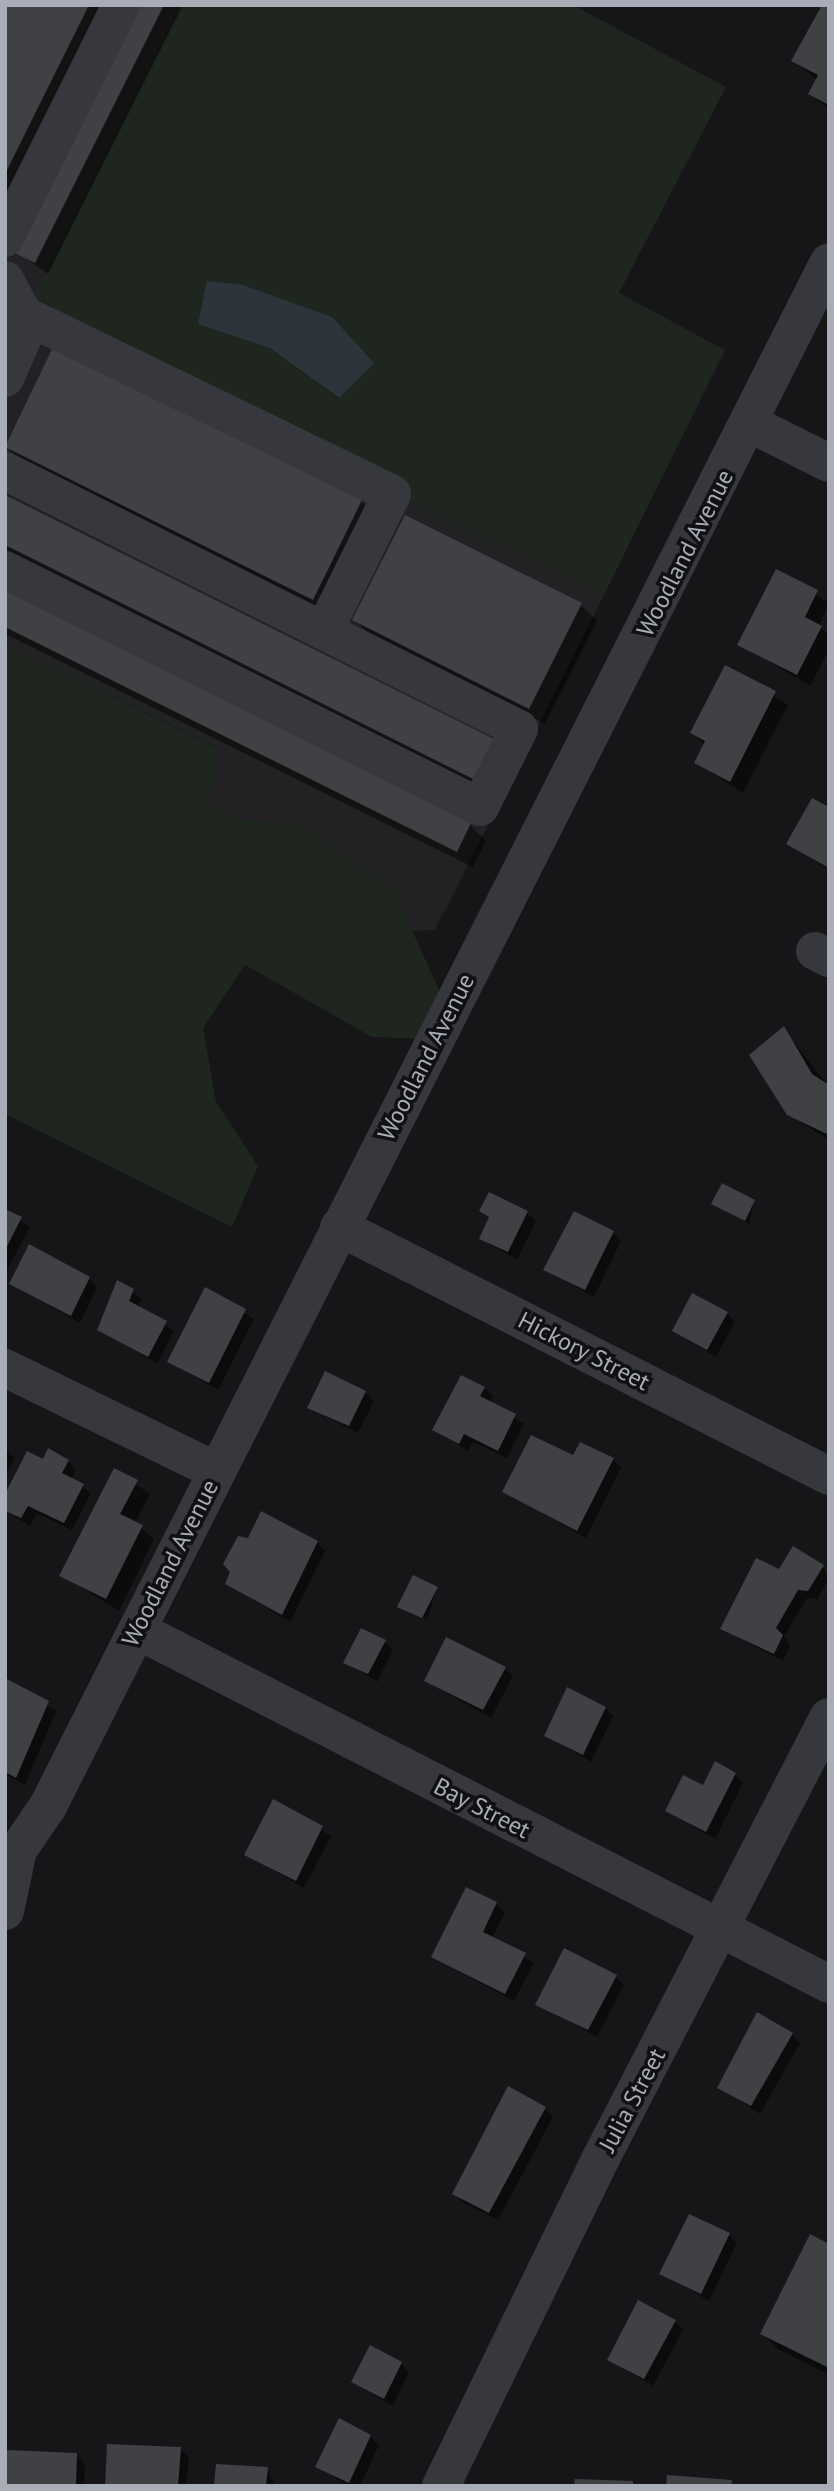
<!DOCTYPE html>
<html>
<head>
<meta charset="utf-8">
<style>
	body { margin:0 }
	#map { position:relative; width:834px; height:2491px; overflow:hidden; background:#161618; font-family:"PT Sans",sans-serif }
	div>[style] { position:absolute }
	.built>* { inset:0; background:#222225 }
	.green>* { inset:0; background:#1e261f }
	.water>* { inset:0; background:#2c353c }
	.shadow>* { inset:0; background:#0007 }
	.building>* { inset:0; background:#404145 }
	.minor>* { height:38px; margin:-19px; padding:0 19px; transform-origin:19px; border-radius:19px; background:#37383d }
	span { translate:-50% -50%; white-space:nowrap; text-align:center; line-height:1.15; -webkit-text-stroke:7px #111113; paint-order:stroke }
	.street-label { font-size:24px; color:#a8adb8 }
	.frame { position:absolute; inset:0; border:7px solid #a8adb8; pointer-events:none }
</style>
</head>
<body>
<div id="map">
	<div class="built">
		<i style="clip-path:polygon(5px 5px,181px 5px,24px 315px,604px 595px,435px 930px,412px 931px,394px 890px,298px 824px,232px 819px,206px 805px,218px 771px,215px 746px,5px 645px)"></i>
	</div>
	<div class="green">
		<i style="clip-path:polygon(evenodd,181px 5px,573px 5px,726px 87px,619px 293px,725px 350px,604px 595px,24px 315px,181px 5px,270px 348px,374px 363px,338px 398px,270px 348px)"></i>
		<i style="clip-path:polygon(5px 645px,216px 747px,218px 771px,207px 805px,232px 819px,298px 824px,394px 890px,439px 990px,431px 1039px,372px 1037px,245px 965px,203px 1028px,216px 1102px,258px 1166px,232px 1227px,5px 1114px)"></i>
	</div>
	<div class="water">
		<i style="clip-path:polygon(207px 281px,243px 285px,332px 317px,374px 363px,339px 398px,270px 348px,198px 324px)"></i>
	</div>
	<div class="shadow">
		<i style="clip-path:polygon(5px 5px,113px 5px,5px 222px)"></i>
		<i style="clip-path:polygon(141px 5px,183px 5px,48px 274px,17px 252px)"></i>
		<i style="clip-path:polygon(821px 7px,829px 11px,829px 109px,810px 94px,817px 79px,793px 61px)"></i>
		<i style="clip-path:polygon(6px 446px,361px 502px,377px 517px,329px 614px,22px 462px)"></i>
		<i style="clip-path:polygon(5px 497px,495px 741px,492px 795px,5px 552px)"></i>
		<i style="clip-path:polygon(406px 517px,581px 605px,597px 621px,545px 724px,370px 635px,354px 619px)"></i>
		<i style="clip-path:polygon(777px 571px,829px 603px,819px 626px,829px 635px,829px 650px,810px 686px,740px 644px)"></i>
		<i style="clip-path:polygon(5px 591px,470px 825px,486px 841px,473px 867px,5px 634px)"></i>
		<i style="clip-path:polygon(726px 667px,788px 705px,743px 793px,696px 763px,705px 745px,692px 733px)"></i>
		<i style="clip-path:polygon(829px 809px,829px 870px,789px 843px)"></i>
		<i style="clip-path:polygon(784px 1029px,829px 1087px,829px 1140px,788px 1114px)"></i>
		<i style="clip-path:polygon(754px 1201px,749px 1224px,713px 1204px)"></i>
		<i style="clip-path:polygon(5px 1211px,30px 1227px,5px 1274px)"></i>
		<i style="clip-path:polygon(481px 1211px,527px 1213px,536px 1221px,517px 1260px,481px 1239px,490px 1220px)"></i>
		<i style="clip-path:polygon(613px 1233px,621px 1241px,594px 1297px,545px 1269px)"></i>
		<i style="clip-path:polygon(89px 1278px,97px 1287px,80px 1323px,11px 1284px)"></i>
		<i style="clip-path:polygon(118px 1283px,142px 1299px,138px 1307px,174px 1331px,157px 1364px,99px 1329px)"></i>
		<i style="clip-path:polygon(206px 1290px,254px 1319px,218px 1390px,169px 1362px)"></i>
		<i style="clip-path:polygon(727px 1313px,735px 1322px,716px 1357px,674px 1331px)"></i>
		<i style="clip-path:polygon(484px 1388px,493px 1396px,490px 1403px,524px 1424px,507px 1458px,473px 1442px,468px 1451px,434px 1430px)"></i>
		<i style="clip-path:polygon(365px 1392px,374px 1401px,358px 1433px,309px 1408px)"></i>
		<i style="clip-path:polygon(5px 1449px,15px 1458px,5px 1478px)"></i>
		<i style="clip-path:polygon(613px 1459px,621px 1468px,586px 1538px,504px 1491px)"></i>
		<i style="clip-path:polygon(43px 1461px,68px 1461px,76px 1470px,71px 1480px,91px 1493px,72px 1530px,37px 1513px,30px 1526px,5px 1511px,5px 1498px)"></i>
		<i style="clip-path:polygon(115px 1471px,150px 1494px,135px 1523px,154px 1539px,119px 1611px,62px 1575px)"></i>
		<i style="clip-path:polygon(317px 1542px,325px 1551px,290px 1622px,227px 1583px)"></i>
		<i style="clip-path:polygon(822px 1566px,829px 1579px,817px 1599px,807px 1598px,784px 1637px,790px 1645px,783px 1661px,722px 1629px,780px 1572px)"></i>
		<i style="clip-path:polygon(437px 1588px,427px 1620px,399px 1606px)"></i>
		<i style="clip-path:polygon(385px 1642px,393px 1650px,377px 1682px,346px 1662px)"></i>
		<i style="clip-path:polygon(505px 1668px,513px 1676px,491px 1718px,426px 1681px)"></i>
		<i style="clip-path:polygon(5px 1680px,56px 1711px,25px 1785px,5px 1774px)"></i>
		<i style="clip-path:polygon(605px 1708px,613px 1716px,591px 1762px,546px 1735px)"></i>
		<i style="clip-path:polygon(735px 1775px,743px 1783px,715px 1839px,668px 1811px)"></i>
		<i style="clip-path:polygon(274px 1801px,331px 1836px,304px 1888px,247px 1854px)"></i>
		<i style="clip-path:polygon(496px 1904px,505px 1912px,492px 1938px,534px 1963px,514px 2001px,433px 1957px)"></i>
		<i style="clip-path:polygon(615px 1976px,624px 1985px,597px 2037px,537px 2004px)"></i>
		<i style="clip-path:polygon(792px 2034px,800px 2043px,760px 2114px,719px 2087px)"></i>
		<i style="clip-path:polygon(545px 2108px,553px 2117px,498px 2220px,463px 2202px,455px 2194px)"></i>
		<i style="clip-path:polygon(729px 2235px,737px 2243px,709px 2301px,662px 2273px)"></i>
		<i style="clip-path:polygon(829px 2246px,829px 2375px,778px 2349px,762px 2333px)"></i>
		<i style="clip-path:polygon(675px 2321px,683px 2330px,653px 2386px,609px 2360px)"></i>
		<i style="clip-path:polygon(401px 2364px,409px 2372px,393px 2406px,353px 2382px)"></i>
		<i style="clip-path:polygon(370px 2436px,379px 2445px,360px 2486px,348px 2486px,317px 2466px)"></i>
		<i style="clip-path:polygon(180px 2449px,189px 2457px,186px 2486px,106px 2486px)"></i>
		<i style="clip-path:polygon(76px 2455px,85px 2464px,84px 2486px,7px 2486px)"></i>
		<i style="clip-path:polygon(267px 2469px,275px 2486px,216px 2486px)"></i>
	</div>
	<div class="building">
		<i style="clip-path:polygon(5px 5px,89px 5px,5px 174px)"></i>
		<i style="clip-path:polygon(139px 5px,164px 5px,35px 263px,15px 253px)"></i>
		<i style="clip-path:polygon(822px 5px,829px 9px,829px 105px,808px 94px,818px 75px,791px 61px)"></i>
		<i style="clip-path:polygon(53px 347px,362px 500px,313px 600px,5px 447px)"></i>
		<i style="clip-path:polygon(5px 495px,496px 740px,475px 780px,5px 545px)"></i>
		<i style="clip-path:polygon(405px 515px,582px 603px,529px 709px,352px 620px)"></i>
		<i style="clip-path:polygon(776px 569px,818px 590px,805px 617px,822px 626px,797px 675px,737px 645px)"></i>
		<i style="clip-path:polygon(5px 589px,471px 823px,457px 852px,5px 627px)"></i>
		<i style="clip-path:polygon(725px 665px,776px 691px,730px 782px,694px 763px,705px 741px,690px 733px)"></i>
		<i style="clip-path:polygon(812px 798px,829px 807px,829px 868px,786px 844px)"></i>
		<i style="clip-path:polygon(784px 1026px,812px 1074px,829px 1085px,829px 1135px,787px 1115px,749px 1055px)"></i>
		<i style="clip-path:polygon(722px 1183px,755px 1200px,745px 1221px,711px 1204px)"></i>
		<i style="clip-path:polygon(489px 1192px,528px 1211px,508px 1252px,479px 1239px,489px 1217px,479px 1211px)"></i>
		<i style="clip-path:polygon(5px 1209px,22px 1217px,5px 1250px)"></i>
		<i style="clip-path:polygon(574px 1211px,614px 1231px,585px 1290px,543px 1270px)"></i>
		<i style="clip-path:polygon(29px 1244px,90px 1277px,71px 1316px,9px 1284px)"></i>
		<i style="clip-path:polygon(117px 1280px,134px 1289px,129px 1301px,167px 1321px,148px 1357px,97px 1330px)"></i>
		<i style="clip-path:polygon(205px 1287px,246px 1309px,209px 1383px,167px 1362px)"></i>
		<i style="clip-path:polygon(692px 1293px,728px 1312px,707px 1350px,672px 1331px)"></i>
		<i style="clip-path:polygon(325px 1371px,366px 1391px,349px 1426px,307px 1408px)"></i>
		<i style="clip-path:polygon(461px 1375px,485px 1387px,480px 1396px,516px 1414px,498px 1451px,464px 1434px,459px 1444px,432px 1430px)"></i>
		<i style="clip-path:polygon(531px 1435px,573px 1455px,580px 1442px,614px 1458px,577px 1531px,502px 1492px)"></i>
		<i style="clip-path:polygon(48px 1448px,69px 1460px,62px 1473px,84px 1484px,64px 1523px,28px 1506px,21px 1518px,5px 1511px,5px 1494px,27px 1451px,43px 1459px)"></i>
		<i style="clip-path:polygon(114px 1468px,138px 1480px,120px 1514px,143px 1525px,106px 1599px,59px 1576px)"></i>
		<i style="clip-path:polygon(261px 1511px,318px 1541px,282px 1615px,225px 1584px,230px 1572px,223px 1564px,238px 1536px,248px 1538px)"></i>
		<i style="clip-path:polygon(793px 1546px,824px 1565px,808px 1591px,798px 1590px,776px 1628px,783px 1635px,774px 1654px,720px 1629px,756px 1558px,779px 1569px)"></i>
		<i style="clip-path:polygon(413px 1575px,438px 1587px,422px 1618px,397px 1607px)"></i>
		<i style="clip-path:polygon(361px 1628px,386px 1640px,368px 1674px,343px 1663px)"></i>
		<i style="clip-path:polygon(446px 1637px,506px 1667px,483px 1710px,424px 1681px)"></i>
		<i style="clip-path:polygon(5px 1678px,49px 1701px,16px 1778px,5px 1772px)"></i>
		<i style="clip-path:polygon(567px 1687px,606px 1707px,583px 1755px,544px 1736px)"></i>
		<i style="clip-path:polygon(715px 1761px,736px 1773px,706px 1832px,665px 1811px,683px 1775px,703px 1785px)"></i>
		<i style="clip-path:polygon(273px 1799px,323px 1826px,296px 1881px,244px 1855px)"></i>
		<i style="clip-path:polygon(466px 1887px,497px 1902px,483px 1932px,526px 1953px,505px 1994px,431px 1957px)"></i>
		<i style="clip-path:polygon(564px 1948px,617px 1975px,588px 2030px,535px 2005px)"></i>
		<i style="clip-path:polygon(757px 2012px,793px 2033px,751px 2106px,717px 2088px)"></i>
		<i style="clip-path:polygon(508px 2086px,546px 2107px,489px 2213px,452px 2194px)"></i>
		<i style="clip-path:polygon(689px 2214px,730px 2233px,701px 2294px,659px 2274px)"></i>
		<i style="clip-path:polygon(810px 2234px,829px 2244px,829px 2368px,760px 2334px)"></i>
		<i style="clip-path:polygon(638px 2300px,676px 2320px,644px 2379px,607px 2360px)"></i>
		<i style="clip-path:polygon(370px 2345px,402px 2362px,384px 2399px,351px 2382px)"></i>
		<i style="clip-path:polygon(339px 2418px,371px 2435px,349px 2483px,315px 2467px)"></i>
		<i style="clip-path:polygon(107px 2444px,181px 2447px,178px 2486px,105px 2486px)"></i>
		<i style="clip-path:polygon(7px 2450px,77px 2453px,76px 2486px,6px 2486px)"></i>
		<i style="clip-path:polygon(216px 2464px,268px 2467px,266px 2486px,214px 2486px)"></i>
		<i style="clip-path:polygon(667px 2475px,732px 2480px,731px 2486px,666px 2486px)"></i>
		<i style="clip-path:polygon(575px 2479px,633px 2481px,633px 2486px,574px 2486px)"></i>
	</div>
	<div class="minor">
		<i style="left:5px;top:238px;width:260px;rotate:-63.5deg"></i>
		<i style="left:5px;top:280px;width:40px;rotate:62deg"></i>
		<i style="left:24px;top:315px;width:20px;rotate:90deg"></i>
		<i style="left:24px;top:335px;width:47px;rotate:113.8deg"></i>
		<i style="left:24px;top:315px;width:409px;rotate:25.9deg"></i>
		<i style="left:392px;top:494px;width:153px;rotate:116.4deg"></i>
		<i style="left:751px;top:424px;width:87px;rotate:26.6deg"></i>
		<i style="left:5px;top:471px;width:575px;rotate:26.65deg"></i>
		<i style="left:519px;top:729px;width:87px;rotate:116.6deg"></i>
		<i style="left:480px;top:807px;width:531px;rotate:-153.48deg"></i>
		<i style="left:815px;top:951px;width:16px;rotate:27deg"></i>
		<i style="left:339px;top:1227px;width:550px;rotate:26.94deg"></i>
		<i style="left:5px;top:1368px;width:235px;rotate:26deg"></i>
		<i style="left:137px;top:1630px;width:777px;rotate:27.09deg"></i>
		<i style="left:5px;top:1911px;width:62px;rotate:-78deg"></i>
		<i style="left:18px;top:1850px;width:53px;rotate:-55.7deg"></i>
		<i style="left:48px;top:1806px;width:1730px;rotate:-63.17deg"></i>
		<i style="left:441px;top:2486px;width:365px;rotate:-64deg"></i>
		<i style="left:601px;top:2158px;width:496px;rotate:-62.7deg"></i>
	</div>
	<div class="street-label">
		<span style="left:685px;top:553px;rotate:-63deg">Woodland Avenue</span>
		<span style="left:426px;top:1057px;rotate:-63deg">Woodland Avenue</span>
		<span style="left:584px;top:1351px;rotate:27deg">Hickory Street</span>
		<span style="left:170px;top:1563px;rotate:-63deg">Woodland Avenue</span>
		<span style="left:482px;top:1808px;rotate:27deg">Bay Street</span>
		<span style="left:632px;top:2100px;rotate:-62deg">Julia Street</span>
	</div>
	<div class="frame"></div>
</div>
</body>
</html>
